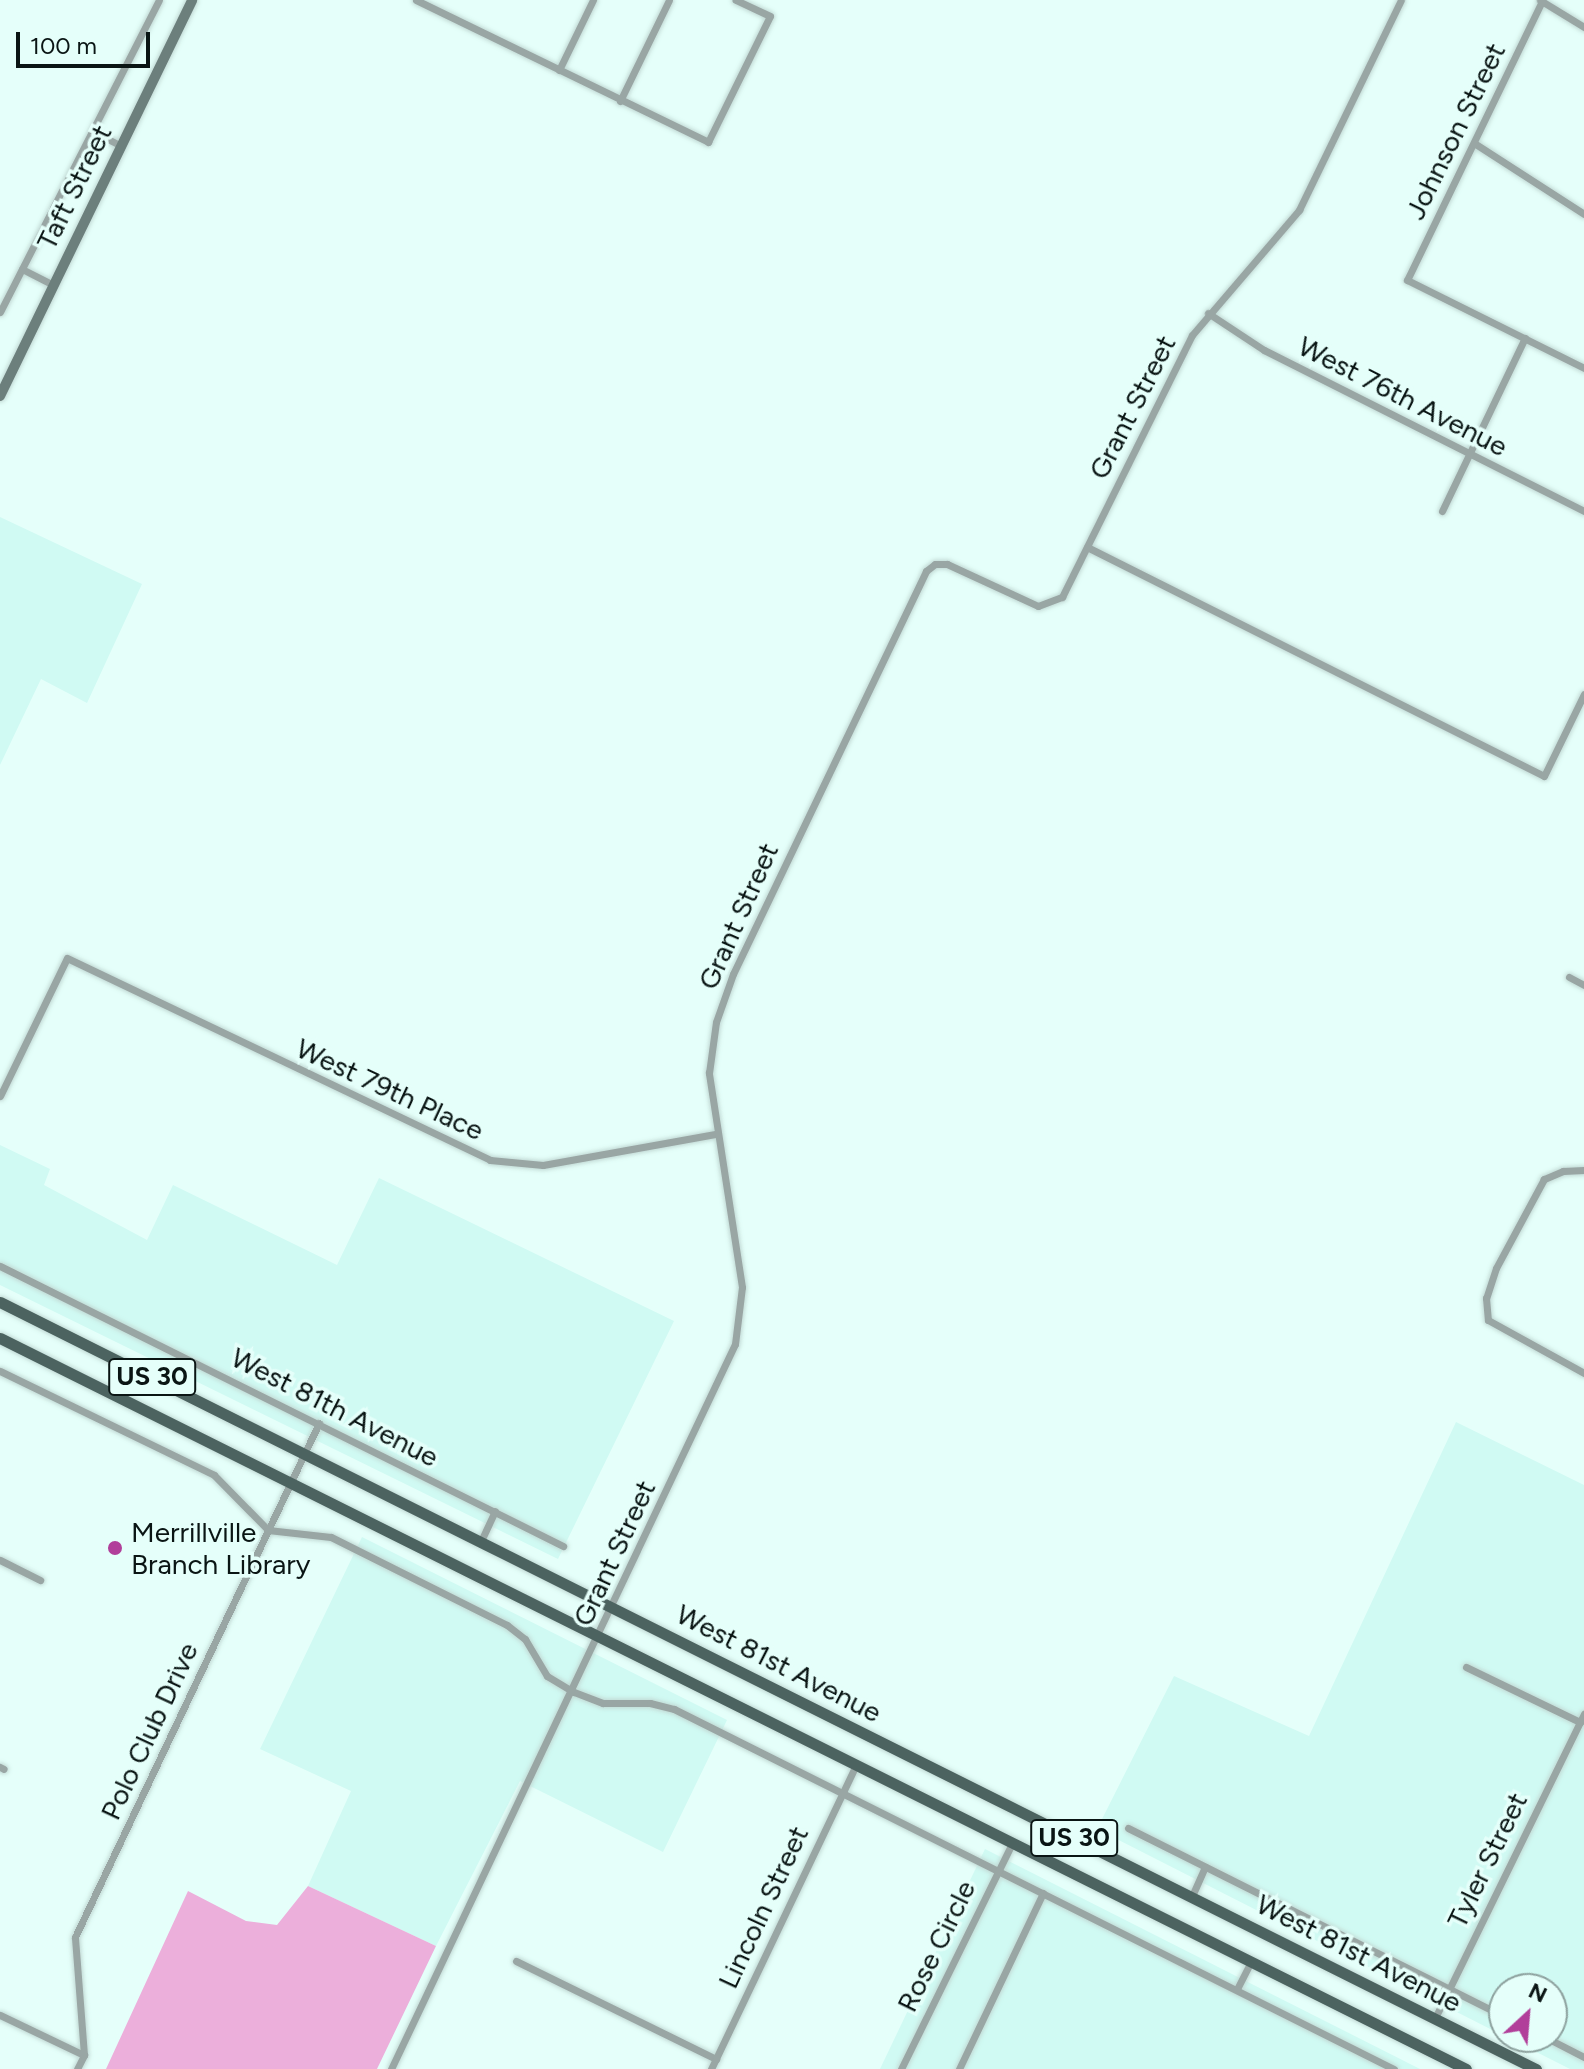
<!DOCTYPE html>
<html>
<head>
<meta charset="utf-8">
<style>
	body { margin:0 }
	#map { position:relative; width:1584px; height:2069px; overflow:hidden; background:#e5fffa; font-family:Figtree,sans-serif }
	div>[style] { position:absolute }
	.built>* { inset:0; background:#d0faf3 }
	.green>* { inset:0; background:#ecafdb }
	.roads { filter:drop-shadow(0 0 2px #c2dad5) drop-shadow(0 0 2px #c2dad5) }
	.minor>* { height:7px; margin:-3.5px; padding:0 3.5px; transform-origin:3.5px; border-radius:3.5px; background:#99a6a4 }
	.secondary>* { height:10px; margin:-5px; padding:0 5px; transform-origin:5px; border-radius:5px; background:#6c7f7c }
	.primary>* { height:11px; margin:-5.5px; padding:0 5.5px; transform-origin:5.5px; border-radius:5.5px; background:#4c6360 }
	.dots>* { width:22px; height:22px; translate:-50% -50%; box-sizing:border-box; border:4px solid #e5fffa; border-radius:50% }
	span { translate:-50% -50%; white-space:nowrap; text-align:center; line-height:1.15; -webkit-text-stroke:7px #e5fffa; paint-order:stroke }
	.shield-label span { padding:2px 6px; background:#e5fffa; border:2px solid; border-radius:6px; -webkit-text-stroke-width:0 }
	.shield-label { font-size:26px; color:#0a1514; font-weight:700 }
	.street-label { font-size:28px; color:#0a1514 }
	.poi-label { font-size:28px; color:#0a1514 }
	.left { translate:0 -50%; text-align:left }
	.north { position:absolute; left:1488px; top:1973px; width:80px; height:80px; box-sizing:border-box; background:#e5fffa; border:2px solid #8da19e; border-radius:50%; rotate:26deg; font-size:22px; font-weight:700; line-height:32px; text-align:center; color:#0a1514 }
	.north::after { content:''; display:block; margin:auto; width:28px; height:36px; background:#b13f9a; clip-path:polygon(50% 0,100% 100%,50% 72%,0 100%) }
	.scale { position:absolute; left:16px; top:32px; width:134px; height:36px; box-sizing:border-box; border:4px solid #0a1514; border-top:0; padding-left:10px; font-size:24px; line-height:28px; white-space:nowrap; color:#0a1514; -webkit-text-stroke:6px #e5fffa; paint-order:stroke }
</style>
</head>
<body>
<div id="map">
	<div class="built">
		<i style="clip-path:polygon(0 517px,142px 584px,87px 703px,41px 679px,0 765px)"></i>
		<i style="clip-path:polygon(0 1145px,50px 1169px,44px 1185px,147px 1240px,173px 1185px,337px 1265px,379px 1178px,674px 1321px,558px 1559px,0 1285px)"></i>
		<i style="clip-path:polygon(1456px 1422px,1584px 1485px,1584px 2069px,1570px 2069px,1507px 2037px,1552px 2037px,1552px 1989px,1504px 1989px,1504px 2036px,1097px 1829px,1174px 1676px,1309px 1736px)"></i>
		<i style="clip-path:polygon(362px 1537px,727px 1720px,663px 1852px,520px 1781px,436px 1946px,308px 1886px,351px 1791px,260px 1749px)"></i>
		<i style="clip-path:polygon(985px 1849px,1420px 2069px,880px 2069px)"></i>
	</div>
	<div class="green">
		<i style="clip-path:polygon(308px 1886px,436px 1946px,377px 2069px,106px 2069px,188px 1891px,246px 1921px,277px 1925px)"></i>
	</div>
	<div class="roads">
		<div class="minor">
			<i style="left:416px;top:0;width:325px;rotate:25.9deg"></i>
			<i style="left:708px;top:142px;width:140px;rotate:-63.8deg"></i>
			<i style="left:770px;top:16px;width:38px;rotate:-155deg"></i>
			<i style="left:1540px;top:0;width:52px;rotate:31.5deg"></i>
			<i style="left:1542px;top:1px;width:310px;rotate:115.8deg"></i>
			<i style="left:1407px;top:280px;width:198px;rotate:26.4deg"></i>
			<i style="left:559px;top:70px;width:78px;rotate:-64.1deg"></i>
			<i style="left:620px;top:101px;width:112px;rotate:-64.1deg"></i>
			<i style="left:94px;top:132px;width:29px;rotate:27deg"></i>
			<i style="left:1474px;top:143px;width:131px;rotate:32.8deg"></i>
			<i style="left:22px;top:269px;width:35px;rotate:27deg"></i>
			<i style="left:0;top:312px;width:350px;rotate:-63deg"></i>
			<i style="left:1208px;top:313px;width:67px;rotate:33.5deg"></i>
			<i style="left:1264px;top:350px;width:358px;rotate:26.7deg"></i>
			<i style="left:1442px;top:511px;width:192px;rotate:-64.4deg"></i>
			<i style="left:1087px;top:547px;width:511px;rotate:26.62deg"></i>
			<i style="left:1544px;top:776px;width:91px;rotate:-64deg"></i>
			<i style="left:1569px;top:977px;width:17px;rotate:28deg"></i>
			<i style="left:0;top:1096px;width:153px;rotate:-64.1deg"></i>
			<i style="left:67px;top:958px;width:469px;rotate:25.5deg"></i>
			<i style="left:490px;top:1160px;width:53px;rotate:5.4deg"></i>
			<i style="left:543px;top:1165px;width:175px;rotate:-10.2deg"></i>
			<i style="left:1584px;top:1170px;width:21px;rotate:177deg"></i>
			<i style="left:1563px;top:1171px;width:21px;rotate:157deg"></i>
			<i style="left:1544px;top:1179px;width:101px;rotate:118.3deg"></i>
			<i style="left:1496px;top:1268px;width:32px;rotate:108deg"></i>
			<i style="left:1486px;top:1298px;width:22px;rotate:85deg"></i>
			<i style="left:1488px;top:1320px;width:110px;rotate:28.9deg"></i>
			<i style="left:0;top:1266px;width:629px;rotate:26.44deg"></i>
			<i style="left:0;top:1371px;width:238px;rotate:25.9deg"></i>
			<i style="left:214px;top:1475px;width:77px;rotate:45.5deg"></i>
			<i style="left:268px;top:1530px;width:63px;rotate:6.3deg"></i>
			<i style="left:331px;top:1537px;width:197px;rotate:26.6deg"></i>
			<i style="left:507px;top:1625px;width:23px;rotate:38deg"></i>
			<i style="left:525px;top:1639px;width:43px;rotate:59.3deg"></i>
			<i style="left:547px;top:1676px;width:31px;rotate:31deg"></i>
			<i style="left:574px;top:1692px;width:31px;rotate:21deg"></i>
			<i style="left:603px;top:1703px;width:47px"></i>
			<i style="left:650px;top:1703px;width:25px;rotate:14deg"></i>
			<i style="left:674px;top:1709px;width:805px;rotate:26.57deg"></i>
			<i style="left:481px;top:1541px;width:33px;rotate:-65deg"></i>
			<i style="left:0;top:1560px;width:45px;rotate:26.6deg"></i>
			<i style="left:1466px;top:1667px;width:127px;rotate:25.8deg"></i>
			<i style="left:0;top:1767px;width:4px;rotate:27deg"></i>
			<i style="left:1128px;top:1828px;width:420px;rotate:26.6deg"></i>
			<i style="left:1192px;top:1896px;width:32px;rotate:-66deg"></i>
			<i style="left:516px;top:1961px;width:223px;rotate:26.1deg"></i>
			<i style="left:1237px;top:1989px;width:30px;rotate:-63deg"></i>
			<i style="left:0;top:2015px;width:93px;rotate:25.5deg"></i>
			<i style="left:1435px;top:2018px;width:339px;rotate:-63.9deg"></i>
			<i style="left:1545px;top:2037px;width:44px;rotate:27.1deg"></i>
			<i style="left:77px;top:2069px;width:16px;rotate:-63deg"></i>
			<i style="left:84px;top:2055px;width:118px;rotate:-94.4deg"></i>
			<i style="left:75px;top:1937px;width:569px;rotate:-64.61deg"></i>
			<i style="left:391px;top:2069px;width:802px;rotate:-64.62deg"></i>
			<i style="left:735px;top:1344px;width:57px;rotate:-83deg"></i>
			<i style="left:742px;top:1287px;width:217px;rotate:-98.8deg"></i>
			<i style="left:709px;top:1073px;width:51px;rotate:-82.2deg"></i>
			<i style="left:716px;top:1022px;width:51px;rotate:-70.5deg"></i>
			<i style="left:733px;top:974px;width:447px;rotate:-64.4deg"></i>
			<i style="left:926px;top:571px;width:11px;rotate:-38deg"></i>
			<i style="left:935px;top:564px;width:12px"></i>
			<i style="left:947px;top:564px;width:100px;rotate:24.8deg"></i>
			<i style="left:1038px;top:606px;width:26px;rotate:-21deg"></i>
			<i style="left:1062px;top:597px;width:292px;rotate:-63.6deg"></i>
			<i style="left:1192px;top:335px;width:165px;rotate:-49.4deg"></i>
			<i style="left:1299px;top:210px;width:233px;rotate:-64.1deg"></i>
			<i style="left:711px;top:2069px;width:337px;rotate:-64.5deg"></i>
			<i style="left:901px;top:2069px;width:252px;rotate:-63.8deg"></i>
			<i style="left:959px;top:2069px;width:195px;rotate:-64.5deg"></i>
		</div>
		<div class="secondary">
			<i style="left:0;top:396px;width:440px;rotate:-64.1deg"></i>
		</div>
		<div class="primary">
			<i style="left:0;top:1302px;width:1717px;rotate:26.54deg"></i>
			<i style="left:0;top:1338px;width:1638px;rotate:26.5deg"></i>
		</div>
	</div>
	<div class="dots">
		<i style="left:115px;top:1548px;background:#b13f9a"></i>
	</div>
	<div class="shield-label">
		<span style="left:152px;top:1377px">US 30</span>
		<span style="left:1074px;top:1838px">US 30</span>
	</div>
	<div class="street-label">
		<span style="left:1455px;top:131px;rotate:-64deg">Johnson Street</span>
		<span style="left:74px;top:187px;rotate:-64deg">Taft Street</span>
		<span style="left:1403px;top:396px;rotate:27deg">West 76th Avenue</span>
		<span style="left:1132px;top:407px;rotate:-63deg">Grant Street</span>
		<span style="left:738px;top:916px;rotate:-66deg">Grant Street</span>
		<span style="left:390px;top:1089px;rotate:25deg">West 79th Place</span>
		<span style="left:335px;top:1407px;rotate:27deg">West 81th Avenue</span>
		<span style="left:614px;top:1553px;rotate:-65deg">Grant Street</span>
		<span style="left:779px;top:1663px;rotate:27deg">West 81st Avenue</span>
		<span style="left:149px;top:1731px;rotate:-65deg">Polo Club Drive</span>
		<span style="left:1487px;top:1860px;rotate:-64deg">Tyler Street</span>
		<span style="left:763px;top:1907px;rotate:-65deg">Lincoln Street</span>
		<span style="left:936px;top:1946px;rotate:-64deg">Rose Circle</span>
		<span style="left:1359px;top:1953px;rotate:27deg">West 81st Avenue</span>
	</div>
	<div class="poi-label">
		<span class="left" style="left:131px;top:1548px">Merrillville<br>Branch Library</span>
	</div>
	<div class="north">N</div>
	<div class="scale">100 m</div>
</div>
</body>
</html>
